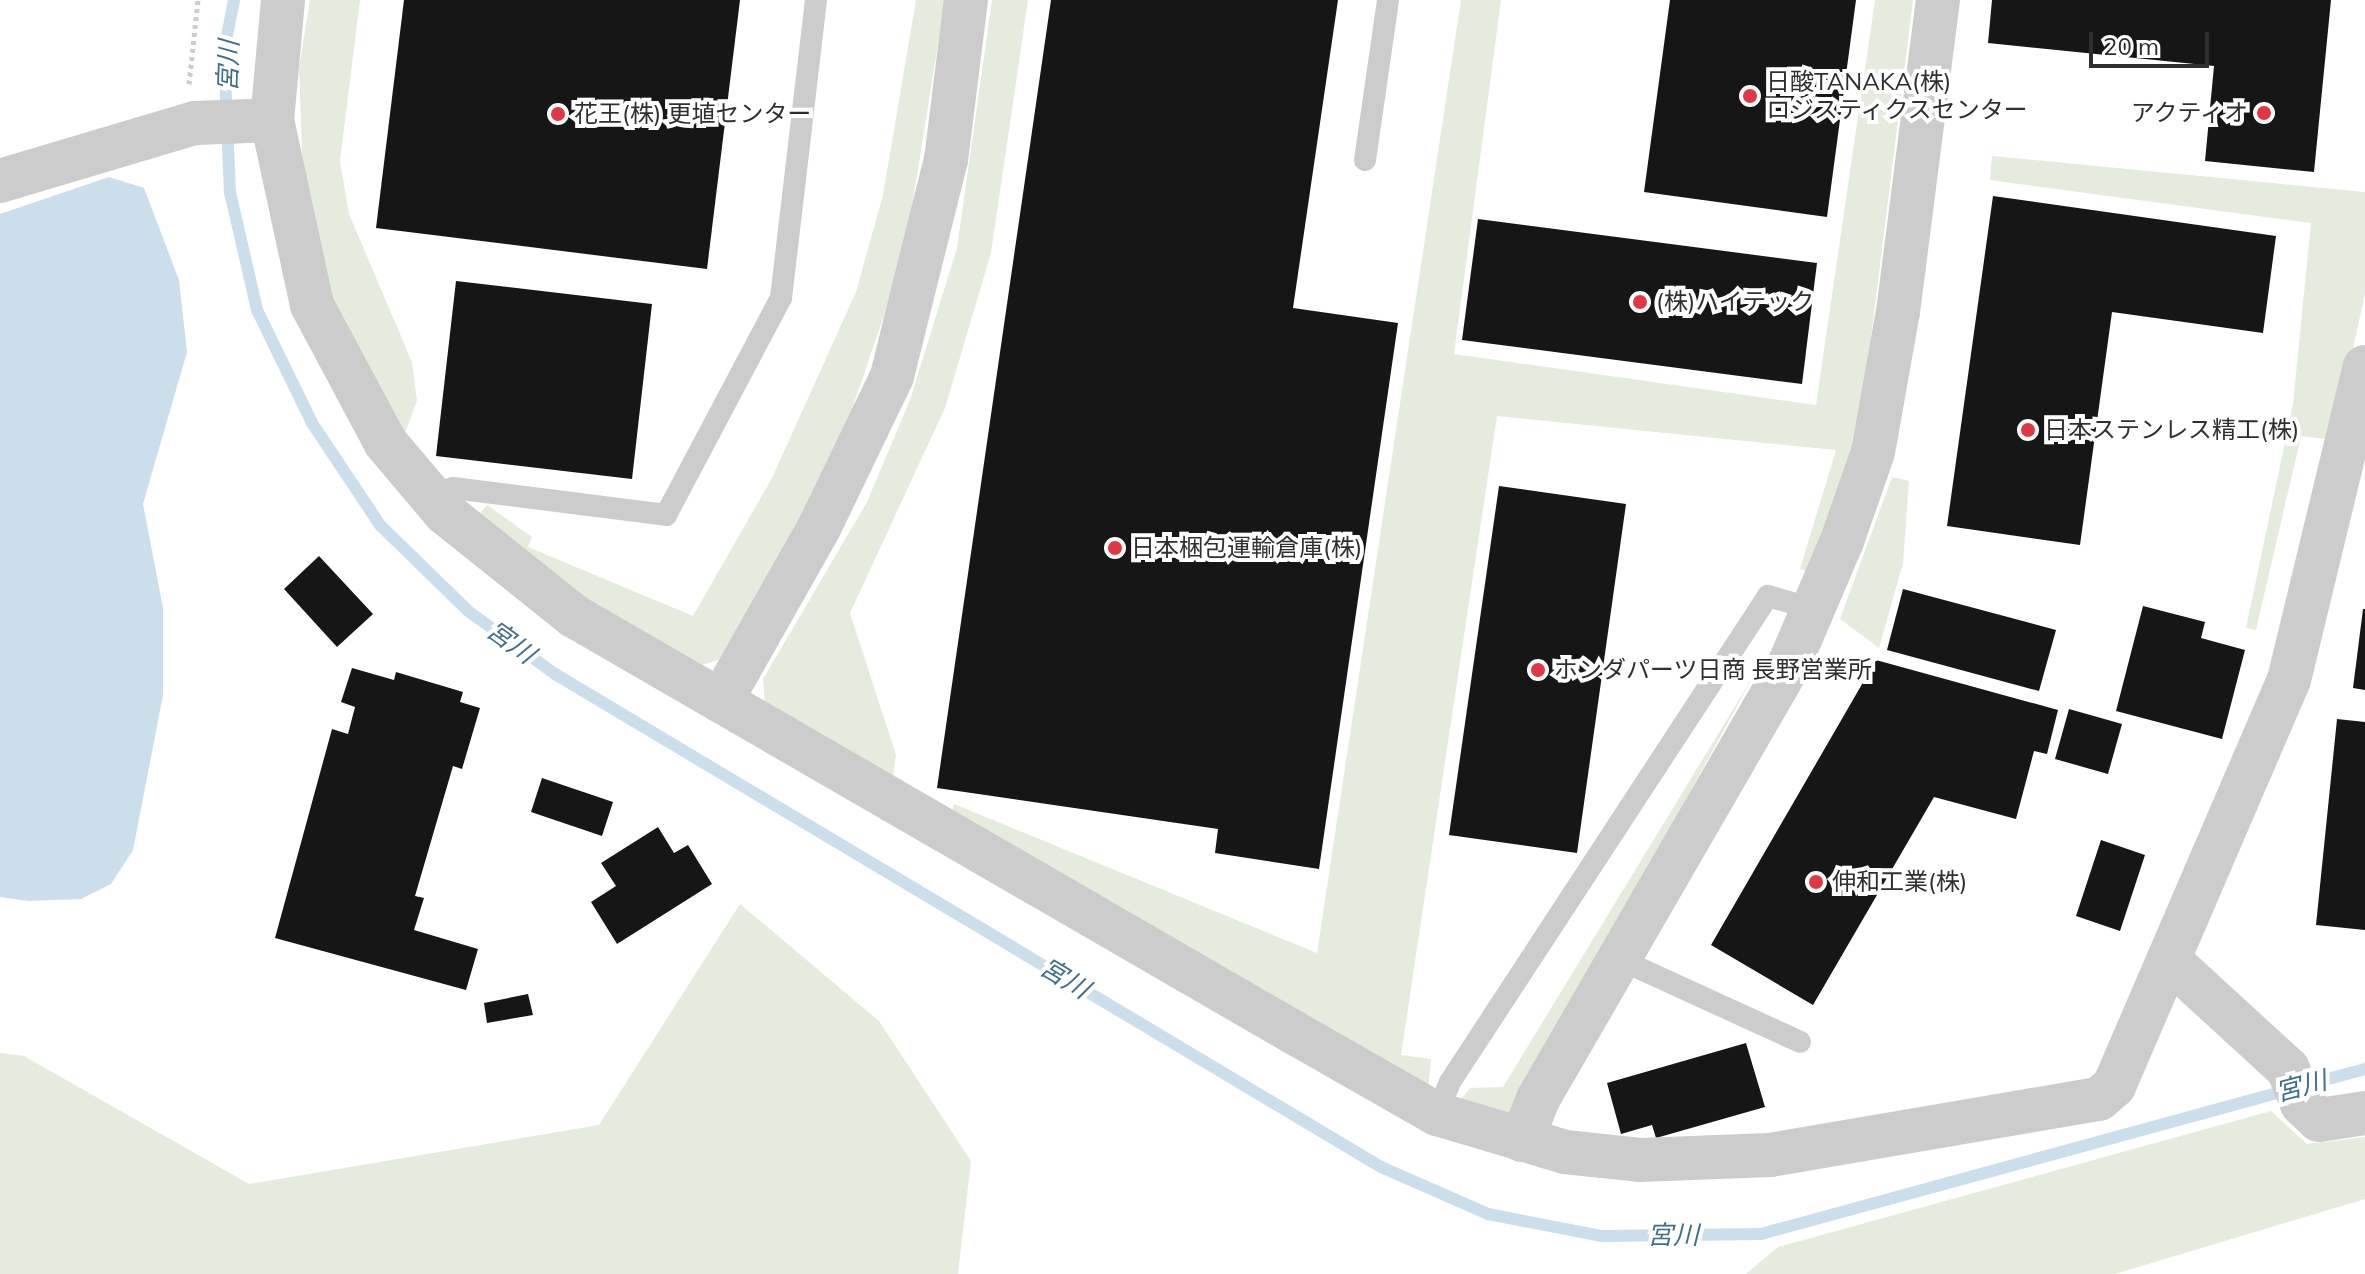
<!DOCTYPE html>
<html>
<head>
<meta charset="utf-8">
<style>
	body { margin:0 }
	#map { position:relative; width:2365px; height:1274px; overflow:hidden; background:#fff; font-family:Mulish,"Noto Sans JP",sans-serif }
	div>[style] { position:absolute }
	.green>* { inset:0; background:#e5ecdd }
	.water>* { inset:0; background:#cadeeb }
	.stream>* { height:12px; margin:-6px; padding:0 6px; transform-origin:6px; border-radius:6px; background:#cadeeb }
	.building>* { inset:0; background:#161616 }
	.path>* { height:5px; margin-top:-2.5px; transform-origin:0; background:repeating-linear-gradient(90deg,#ccc 0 4px,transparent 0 8px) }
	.service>* { height:22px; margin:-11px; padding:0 11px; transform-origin:11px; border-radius:11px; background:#ccc }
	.minor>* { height:44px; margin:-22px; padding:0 22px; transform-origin:22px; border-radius:22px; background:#ccc }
	.tertiary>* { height:44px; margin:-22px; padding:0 22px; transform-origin:22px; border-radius:22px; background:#ccc }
	.dots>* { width:22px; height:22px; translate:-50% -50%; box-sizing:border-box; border:4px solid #fff; border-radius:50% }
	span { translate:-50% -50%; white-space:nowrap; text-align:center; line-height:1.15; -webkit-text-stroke:8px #fff; paint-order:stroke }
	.poi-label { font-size:24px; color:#2f2f2f }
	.left { translate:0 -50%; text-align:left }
	.right { translate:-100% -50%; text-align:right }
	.water-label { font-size:26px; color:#3f6f8f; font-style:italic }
	.scale { position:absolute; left:2089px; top:32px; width:120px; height:36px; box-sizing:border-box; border:4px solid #2f2f2f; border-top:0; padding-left:10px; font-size:24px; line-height:28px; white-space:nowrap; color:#2f2f2f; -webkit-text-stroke:6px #fff; paint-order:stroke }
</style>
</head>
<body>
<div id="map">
	<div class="green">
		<i style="clip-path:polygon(310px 0,360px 0,340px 161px,349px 214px,412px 362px,417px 401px,403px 438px,327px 287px,303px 183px,299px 68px)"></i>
		<i style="clip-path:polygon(916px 0,945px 0,904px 257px,852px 409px,791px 539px,721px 659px,695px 667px,537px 572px,475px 520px,487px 505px,532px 537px,528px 547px,693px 616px,772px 478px,856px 292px,883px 195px)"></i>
		<i style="clip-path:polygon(992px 0,1028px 0,991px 253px,945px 408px,850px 613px,896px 755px,893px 778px,765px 704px,763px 679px,867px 502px,910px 400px,957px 248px)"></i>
		<i style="clip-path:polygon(1461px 0,1501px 0,1454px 354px,1816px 405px,1875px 0,1913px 0,1869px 354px,1850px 453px,1809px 572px,1800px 569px,1836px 450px,1497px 416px,1401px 1055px,1431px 1059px,1428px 1090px,952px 812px,954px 804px,1317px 953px)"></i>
		<i style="clip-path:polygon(1992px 156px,2365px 192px,2365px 294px,2333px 440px,2301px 436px,2256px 630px,2246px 628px,2293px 404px,2311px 223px,1990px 180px)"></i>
		<i style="clip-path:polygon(1892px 477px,1909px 481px,1903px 563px,1879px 648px,1840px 619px)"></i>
		<i style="clip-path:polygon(1754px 675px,1516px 1110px,1499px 1116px,1459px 1102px,1470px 1088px,1503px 1087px)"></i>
		<i style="clip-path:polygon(740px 904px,879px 1021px,971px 1161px,958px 1274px,0 1274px,0 1053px,24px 1056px,249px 1184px,599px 1125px)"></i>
		<i style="clip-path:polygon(2271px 1111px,2307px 1144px,2365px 1137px,2365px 1199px,2115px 1274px,1746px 1274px,1778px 1247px)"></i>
	</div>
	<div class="water">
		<i style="clip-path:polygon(109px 177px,144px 188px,179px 280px,187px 352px,143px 504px,163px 608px,163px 695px,133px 850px,111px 884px,81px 899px,28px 901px,0 897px,0 214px)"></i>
	</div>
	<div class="stream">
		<i style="left:234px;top:0;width:52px;rotate:101.1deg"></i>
		<i style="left:224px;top:51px;width:141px;rotate:87.6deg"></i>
		<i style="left:230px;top:192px;width:121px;rotate:77.1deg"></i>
		<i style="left:257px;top:310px;width:126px;rotate:64deg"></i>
		<i style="left:312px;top:423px;width:123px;rotate:56.3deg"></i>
		<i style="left:380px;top:525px;width:123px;rotate:44.3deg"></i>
		<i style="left:468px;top:611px;width:107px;rotate:35.9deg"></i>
		<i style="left:555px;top:674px;width:962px;rotate:30.83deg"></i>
		<i style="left:1381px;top:1167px;width:117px;rotate:23.7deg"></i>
		<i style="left:1488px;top:1214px;width:115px;rotate:11deg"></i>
		<i style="left:1601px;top:1236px;width:160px;rotate:-0.7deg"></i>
		<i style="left:1761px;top:1234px;width:626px;rotate:-15.28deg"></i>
	</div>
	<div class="building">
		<i style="clip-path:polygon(404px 0,740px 0,707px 269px,376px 228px)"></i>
		<i style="clip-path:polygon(1051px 0,1338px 0,1293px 308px,1398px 323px,1319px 869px,1215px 853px,1218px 829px,937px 788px)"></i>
		<i style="clip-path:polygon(1670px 0,1856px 0,1827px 217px,1644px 192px)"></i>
		<i style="clip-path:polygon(1992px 0,2331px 0,2314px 172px,2205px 161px,2214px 66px,1988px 43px)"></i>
		<i style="clip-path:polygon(1993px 196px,2276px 236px,2263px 333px,2112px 312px,2080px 545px,1947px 526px)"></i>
		<i style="clip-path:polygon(1478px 219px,1817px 263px,1802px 384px,1462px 340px)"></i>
		<i style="clip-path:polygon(456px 281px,652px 304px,632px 479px,436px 456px)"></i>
		<i style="clip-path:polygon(1499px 486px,1626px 504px,1577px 853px,1449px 835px)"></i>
		<i style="clip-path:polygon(319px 556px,373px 614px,337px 647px,284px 589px)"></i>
		<i style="clip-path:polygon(1903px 589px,2056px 630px,2039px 691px,1887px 650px)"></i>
		<i style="clip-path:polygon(2143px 606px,2205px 622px,2201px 638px,2245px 650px,2222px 739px,2116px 711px)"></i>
		<i style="clip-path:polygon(2363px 609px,2365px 609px,2365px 690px,2353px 688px)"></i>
		<i style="clip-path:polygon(1876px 660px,2058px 710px,2047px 754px,2034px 751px,2016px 819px,1934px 797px,1813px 1005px,1711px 945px)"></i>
		<i style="clip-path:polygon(352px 668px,394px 680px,396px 672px,463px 692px,460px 702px,480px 708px,462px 769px,453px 766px,415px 896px,424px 898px,414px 930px,478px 949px,466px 990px,275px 938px,332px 729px,348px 734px,355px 707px,341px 702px)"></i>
		<i style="clip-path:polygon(2069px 709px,2122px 724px,2108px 774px,2055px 759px)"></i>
		<i style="clip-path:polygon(2337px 719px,2365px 722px,2365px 930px,2316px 925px)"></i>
		<i style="clip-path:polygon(542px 778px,613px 802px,602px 836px,531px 812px)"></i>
		<i style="clip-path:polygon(658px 827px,674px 853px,688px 845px,712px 884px,617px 944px,591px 902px,616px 886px,601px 863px)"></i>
		<i style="clip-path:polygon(2101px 840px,2145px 855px,2120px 931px,2076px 916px)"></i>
		<i style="clip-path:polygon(528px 994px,533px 1015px,487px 1023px,484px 1003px)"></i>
		<i style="clip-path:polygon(1746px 1043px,1765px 1107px,1656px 1138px,1652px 1125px,1621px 1134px,1607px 1083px)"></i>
	</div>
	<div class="path">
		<i style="left:189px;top:84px;width:84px;rotate:-83.9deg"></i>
	</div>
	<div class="service">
		<i style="left:1365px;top:160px;width:162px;rotate:-81.8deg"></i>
		<i style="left:428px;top:494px;width:26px;rotate:-13deg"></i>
		<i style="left:453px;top:488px;width:215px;rotate:7.2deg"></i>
		<i style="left:666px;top:515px;width:246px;rotate:-62.1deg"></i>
		<i style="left:781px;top:298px;width:300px;rotate:-83.3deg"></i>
		<i style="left:1619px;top:959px;width:199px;rotate:24.6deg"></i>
		<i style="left:1437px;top:1114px;width:35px;rotate:-68deg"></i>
		<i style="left:1450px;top:1082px;width:581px;rotate:-56.8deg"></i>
		<i style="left:1768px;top:596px;width:47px;rotate:16.1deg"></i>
	</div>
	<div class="minor">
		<i style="left:283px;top:0;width:121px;rotate:95.2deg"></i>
		<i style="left:272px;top:120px;width:189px;rotate:77.8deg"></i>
		<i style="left:312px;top:305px;width:155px;rotate:61.9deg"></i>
		<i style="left:385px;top:442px;width:93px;rotate:49.8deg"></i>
		<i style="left:445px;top:513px;width:165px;rotate:38.6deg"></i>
		<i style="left:574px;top:616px;width:831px;rotate:30.05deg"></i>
		<i style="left:1293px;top:1032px;width:166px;rotate:29.7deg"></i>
		<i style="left:1437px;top:1114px;width:134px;rotate:16.5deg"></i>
		<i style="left:1565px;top:1152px;width:75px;rotate:6.1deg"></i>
		<i style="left:1640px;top:1160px;width:130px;rotate:-2.2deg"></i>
		<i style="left:1770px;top:1155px;width:334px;rotate:-9.7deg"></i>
		<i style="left:2099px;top:1099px;width:20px;rotate:-41deg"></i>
		<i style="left:2114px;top:1086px;width:442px;rotate:-66.7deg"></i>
		<i style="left:2289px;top:680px;width:322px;rotate:-76.4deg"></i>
		<i style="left:0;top:181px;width:203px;rotate:-16.6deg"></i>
		<i style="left:195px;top:123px;width:77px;rotate:-2.2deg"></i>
		<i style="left:2169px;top:960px;width:161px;rotate:42.5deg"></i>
		<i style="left:2288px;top:1069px;width:38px;rotate:68deg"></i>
		<i style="left:2302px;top:1104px;width:23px;rotate:43deg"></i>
		<i style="left:2319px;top:1120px;width:47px;rotate:-8.7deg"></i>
	</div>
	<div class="tertiary">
		<i style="left:721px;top:701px;width:199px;rotate:-60.5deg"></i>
		<i style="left:819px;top:528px;width:169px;rotate:-64.3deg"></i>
		<i style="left:892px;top:376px;width:223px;rotate:-76deg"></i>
		<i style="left:946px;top:160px;width:161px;rotate:-82.9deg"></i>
		<i style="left:1522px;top:1140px;width:44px;rotate:-68.7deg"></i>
		<i style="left:1538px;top:1099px;width:501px;rotate:-59.96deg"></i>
		<i style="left:1789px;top:665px;width:135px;rotate:-66.9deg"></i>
		<i style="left:1842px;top:541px;width:94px;rotate:-70.8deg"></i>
		<i style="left:1873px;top:452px;width:142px;rotate:-79.9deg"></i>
		<i style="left:1898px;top:312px;width:315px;rotate:-82.7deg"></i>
	</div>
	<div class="dots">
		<i style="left:1750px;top:96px;background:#e03842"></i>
		<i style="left:2264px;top:113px;background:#e03842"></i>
		<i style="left:558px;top:114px;background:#e03842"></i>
		<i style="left:1640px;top:302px;background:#e03842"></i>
		<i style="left:2028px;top:430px;background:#e03842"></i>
		<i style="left:1115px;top:548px;background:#e03842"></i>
		<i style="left:1538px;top:670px;background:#e03842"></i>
		<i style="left:1816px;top:882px;background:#e03842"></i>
	</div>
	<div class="poi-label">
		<span class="left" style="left:1766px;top:96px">日酸TANAKA(株)<br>ロジスティクスセンター</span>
		<span class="right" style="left:2248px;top:113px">アクティオ</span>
		<span class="left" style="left:574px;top:114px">花王(株) 更埴センター</span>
		<span class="left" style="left:1656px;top:302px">(株)ハイテック</span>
		<span class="left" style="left:2044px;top:430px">日本ステンレス精工(株)</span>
		<span class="left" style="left:1131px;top:548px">日本梱包運輸倉庫(株)</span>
		<span class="left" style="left:1554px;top:670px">ホンダパーツ日商 長野営業所</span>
		<span class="left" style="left:1832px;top:882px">伸和工業(株)</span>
	</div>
	<div class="water-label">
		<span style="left:228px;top:66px;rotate:-88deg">宮川</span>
		<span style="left:511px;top:642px;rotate:36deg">宮川</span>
		<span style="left:1065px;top:978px;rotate:31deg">宮川</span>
		<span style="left:2301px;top:1086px;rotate:-15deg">宮川</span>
		<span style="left:1673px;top:1235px">宮川</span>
	</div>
	<div class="scale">20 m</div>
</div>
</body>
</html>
